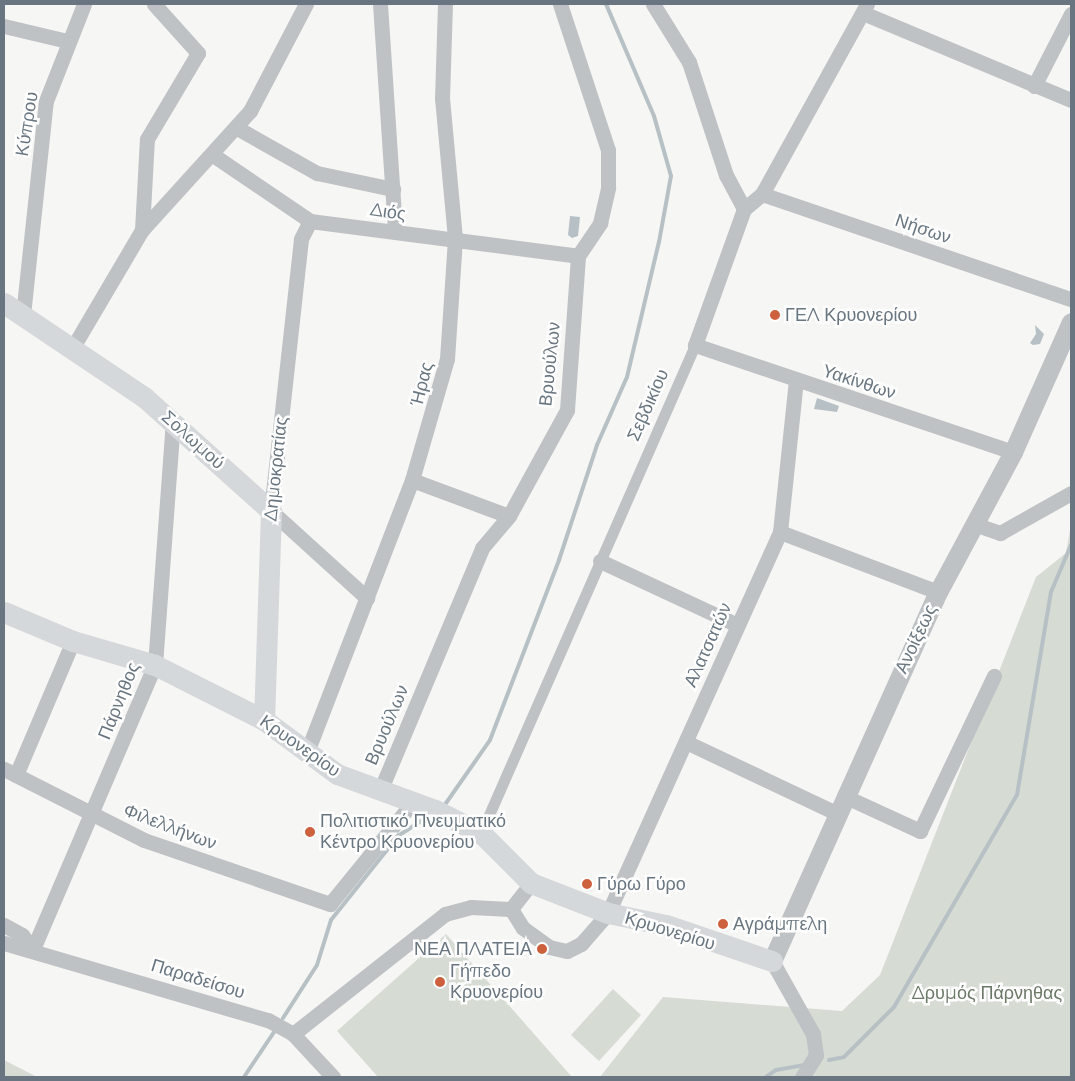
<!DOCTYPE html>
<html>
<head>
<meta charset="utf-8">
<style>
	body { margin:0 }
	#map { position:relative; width:1075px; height:1081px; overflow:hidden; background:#f6f6f4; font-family:Montserrat,sans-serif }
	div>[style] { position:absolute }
	.green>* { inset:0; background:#d6dbd4 }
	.water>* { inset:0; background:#b7c1c5 }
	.stream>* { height:4px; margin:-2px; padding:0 2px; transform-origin:2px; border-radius:2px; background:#b7c1c5 }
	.pedestrian>* { height:11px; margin:-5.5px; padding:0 5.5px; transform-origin:5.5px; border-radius:5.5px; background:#bec2c5 }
	.minor>* { height:15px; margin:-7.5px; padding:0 7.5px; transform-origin:7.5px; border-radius:7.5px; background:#bec2c5 }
	.tertiary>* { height:19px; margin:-9.5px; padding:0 9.5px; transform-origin:9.5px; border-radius:9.5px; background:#bec2c5 }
	.secondary>* { height:21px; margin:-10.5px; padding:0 10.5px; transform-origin:10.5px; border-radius:10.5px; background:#d5d8db }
	.dots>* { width:14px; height:14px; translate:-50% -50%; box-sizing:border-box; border:2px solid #fff; border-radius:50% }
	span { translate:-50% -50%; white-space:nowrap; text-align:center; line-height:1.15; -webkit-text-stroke:5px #fff; paint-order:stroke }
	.street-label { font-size:18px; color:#697681 }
	.poi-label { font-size:18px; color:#697681 }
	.left { translate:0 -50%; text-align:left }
	.right { translate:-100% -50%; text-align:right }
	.park-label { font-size:18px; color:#6b7967 }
	.frame { position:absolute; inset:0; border:5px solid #697681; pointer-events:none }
</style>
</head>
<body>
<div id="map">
	<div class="green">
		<i style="clip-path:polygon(1071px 525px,1071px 1077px,600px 1077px,663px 997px,842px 1011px,880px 975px,1036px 577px,1066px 553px)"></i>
		<i style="clip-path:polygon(446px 934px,572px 1077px,378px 1077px,337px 1031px)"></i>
		<i style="clip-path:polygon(613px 989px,641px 1015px,599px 1061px,571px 1035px)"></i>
		<i style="clip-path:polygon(4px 1060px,37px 1077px,4px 1077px)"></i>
	</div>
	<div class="water">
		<i style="clip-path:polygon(570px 216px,580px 217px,578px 236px,572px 238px,568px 235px)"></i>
		<i style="clip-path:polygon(1035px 325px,1044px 334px,1040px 344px,1033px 345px,1030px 343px,1036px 334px)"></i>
		<i style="clip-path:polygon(817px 398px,839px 406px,837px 412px,814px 409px)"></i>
	</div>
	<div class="stream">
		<i style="left:444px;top:806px;width:80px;rotate:-55.1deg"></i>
		<i style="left:490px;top:740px;width:193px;rotate:-69deg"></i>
		<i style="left:559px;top:560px;width:121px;rotate:-71.7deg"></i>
		<i style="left:597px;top:445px;width:74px;rotate:-66.2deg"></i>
		<i style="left:627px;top:377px;width:139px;rotate:-76.7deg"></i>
		<i style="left:659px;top:242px;width:67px;rotate:-79.7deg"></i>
		<i style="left:671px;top:176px;width:62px;rotate:-105.8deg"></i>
		<i style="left:654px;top:116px;width:122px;rotate:-113.2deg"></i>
		<i style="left:283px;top:1018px;width:63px;rotate:-57.3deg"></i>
		<i style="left:317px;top:965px;width:47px;rotate:-72.7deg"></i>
		<i style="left:331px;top:920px;width:107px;rotate:-51.4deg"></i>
		<i style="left:398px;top:836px;width:37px;rotate:-33deg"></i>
		<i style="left:829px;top:1060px;width:15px;rotate:-11deg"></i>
		<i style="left:844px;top:1057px;width:71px;rotate:-45deg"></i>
		<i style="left:894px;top:1007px;width:245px;rotate:-59.9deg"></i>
		<i style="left:1017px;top:795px;width:206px;rotate:-80.5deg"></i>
		<i style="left:1051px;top:592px;width:51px;rotate:-66.9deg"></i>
		<i style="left:244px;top:1077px;width:54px;rotate:-56.3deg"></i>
		<i style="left:766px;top:1077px;width:12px;rotate:-35deg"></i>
		<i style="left:776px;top:1070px;width:28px;rotate:-10deg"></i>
	</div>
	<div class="pedestrian">
		<i style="left:481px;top:833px;width:533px;rotate:-66.32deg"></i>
	</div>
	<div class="minor">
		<i style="left:380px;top:4px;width:228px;rotate:86.2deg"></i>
		<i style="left:653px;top:4px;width:68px;rotate:58.2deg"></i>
		<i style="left:689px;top:62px;width:119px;rotate:71.9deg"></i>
		<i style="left:726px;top:175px;width:38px;rotate:62deg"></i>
		<i style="left:867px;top:4px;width:217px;rotate:118.9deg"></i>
		<i style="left:762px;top:194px;width:23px;rotate:140deg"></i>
		<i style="left:744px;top:209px;width:145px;rotate:109.8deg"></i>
		<i style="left:695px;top:345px;width:336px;rotate:18.6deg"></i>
		<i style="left:863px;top:13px;width:225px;rotate:22.7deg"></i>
		<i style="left:4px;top:26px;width:65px;rotate:13.4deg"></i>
		<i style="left:1034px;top:86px;width:81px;rotate:-62.8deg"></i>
		<i style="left:237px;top:128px;width:92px;rotate:29.4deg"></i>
		<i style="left:317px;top:173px;width:78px;rotate:11.9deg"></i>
		<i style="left:213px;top:155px;width:117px;rotate:34.2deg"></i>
		<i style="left:310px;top:221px;width:270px;rotate:7.4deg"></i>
		<i style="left:762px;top:194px;width:326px;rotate:18.8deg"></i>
		<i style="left:310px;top:221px;width:20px;rotate:117deg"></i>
		<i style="left:301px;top:239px;width:274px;rotate:96.3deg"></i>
		<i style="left:271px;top:511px;width:130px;rotate:42.2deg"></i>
		<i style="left:142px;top:230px;width:91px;rotate:-86.9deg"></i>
		<i style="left:147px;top:139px;width:100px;rotate:-59.3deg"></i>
		<i style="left:198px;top:53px;width:66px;rotate:-131.9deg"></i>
		<i style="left:23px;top:315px;width:215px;rotate:-83.9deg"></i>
		<i style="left:46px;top:101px;width:104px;rotate:-68.6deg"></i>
		<i style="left:73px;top:347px;width:136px;rotate:-59.5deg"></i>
		<i style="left:142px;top:230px;width:161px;rotate:-47.8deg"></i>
		<i style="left:250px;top:111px;width:121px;rotate:-62.4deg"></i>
		<i style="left:412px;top:480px;width:103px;rotate:20.4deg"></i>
		<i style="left:974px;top:524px;width:28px;rotate:19deg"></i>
		<i style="left:1000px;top:533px;width:81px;rotate:-29.4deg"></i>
		<i style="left:780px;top:532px;width:169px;rotate:20.8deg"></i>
		<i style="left:600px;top:561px;width:151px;rotate:25deg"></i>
		<i style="left:686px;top:742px;width:166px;rotate:25.3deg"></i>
		<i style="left:307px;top:752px;width:292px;rotate:-68.9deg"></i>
		<i style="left:412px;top:480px;width:126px;rotate:-73.9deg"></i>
		<i style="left:447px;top:359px;width:121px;rotate:-86.2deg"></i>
		<i style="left:455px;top:238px;width:140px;rotate:-95.3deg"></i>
		<i style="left:442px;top:99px;width:95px;rotate:-88.2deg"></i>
		<i style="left:4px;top:769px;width:157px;rotate:26.9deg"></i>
		<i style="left:144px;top:840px;width:197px;rotate:19deg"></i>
		<i style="left:330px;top:904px;width:130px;rotate:-50.9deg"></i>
		<i style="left:16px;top:775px;width:146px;rotate:-67deg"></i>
		<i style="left:380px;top:791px;width:264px;rotate:-67.2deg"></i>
		<i style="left:482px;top:548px;width:42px;rotate:-49.8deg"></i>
		<i style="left:509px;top:516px;width:121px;rotate:-61.3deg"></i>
		<i style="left:567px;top:410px;width:154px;rotate:-85.9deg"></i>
		<i style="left:578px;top:256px;width:40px;rotate:-56deg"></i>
		<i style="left:600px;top:223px;width:37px;rotate:-77deg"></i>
		<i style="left:608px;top:187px;width:37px;rotate:-90deg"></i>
		<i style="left:608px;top:150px;width:154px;rotate:-108.2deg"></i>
		<i style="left:844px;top:796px;width:84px;rotate:24.7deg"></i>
		<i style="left:920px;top:831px;width:172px;rotate:-64.5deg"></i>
		<i style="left:511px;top:909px;width:22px;rotate:58deg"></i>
		<i style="left:523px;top:928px;width:32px;rotate:36deg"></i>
		<i style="left:549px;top:947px;width:18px;rotate:13deg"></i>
		<i style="left:567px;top:951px;width:16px;rotate:-27deg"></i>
		<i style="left:581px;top:944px;width:41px;rotate:-48.9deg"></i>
		<i style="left:608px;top:913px;width:418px;rotate:-65.7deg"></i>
		<i style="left:780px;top:532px;width:153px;rotate:-84deg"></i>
		<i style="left:511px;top:909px;width:33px;rotate:-52deg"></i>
		<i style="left:4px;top:925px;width:21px;rotate:29deg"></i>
		<i style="left:22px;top:935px;width:18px;rotate:52deg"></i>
		<i style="left:4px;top:943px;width:275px;rotate:16.3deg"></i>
		<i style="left:268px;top:1020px;width:29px;rotate:29deg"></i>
		<i style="left:293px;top:1034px;width:59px;rotate:47.1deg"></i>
		<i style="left:33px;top:949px;width:309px;rotate:-66.8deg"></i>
		<i style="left:155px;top:665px;width:245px;rotate:-85.8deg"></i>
		<i style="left:772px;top:961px;width:84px;rotate:60.7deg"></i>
		<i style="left:813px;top:1034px;width:21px;rotate:82deg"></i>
		<i style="left:816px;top:1055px;width:26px;rotate:122deg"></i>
		<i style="left:293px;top:1034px;width:194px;rotate:-38.3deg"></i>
		<i style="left:445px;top:914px;width:27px;rotate:-15deg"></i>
		<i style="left:471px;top:907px;width:40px;rotate:2.9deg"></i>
	</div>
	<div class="tertiary">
		<i style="left:772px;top:961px;width:405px;rotate:-65.8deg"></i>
		<i style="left:938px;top:592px;width:159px;rotate:-61.8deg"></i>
		<i style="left:1013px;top:452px;width:142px;rotate:-66deg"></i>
	</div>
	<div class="secondary">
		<i style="left:4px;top:303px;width:169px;rotate:33.9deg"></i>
		<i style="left:144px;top:397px;width:171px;rotate:41.9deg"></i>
		<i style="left:271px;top:511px;width:209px;rotate:91.9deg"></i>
		<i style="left:4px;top:612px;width:75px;rotate:22.8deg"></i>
		<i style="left:73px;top:641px;width:85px;rotate:16.3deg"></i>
		<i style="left:155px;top:665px;width:122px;rotate:26.8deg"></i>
		<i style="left:264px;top:720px;width:91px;rotate:36.5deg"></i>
		<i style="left:337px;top:774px;width:104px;rotate:20.2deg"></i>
		<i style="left:435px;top:810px;width:51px;rotate:26.6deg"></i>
		<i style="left:481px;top:833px;width:71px;rotate:45deg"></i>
		<i style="left:531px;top:883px;width:83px;rotate:21.3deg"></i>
		<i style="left:608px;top:913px;width:59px;rotate:11.7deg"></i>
		<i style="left:666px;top:925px;width:112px;rotate:18.8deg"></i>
	</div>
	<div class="dots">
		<i style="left:775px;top:315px;background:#ce613d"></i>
		<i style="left:310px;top:832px;background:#ce613d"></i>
		<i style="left:587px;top:884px;background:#ce613d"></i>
		<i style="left:723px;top:924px;background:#ce613d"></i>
		<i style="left:542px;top:949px;background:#ce613d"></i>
		<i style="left:440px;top:982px;background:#ce613d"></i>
	</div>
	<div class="street-label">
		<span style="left:27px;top:124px;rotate:-81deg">Κύπρου</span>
		<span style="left:388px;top:212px;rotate:8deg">Διός</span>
		<span style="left:923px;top:229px;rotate:19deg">Νήσων</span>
		<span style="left:550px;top:364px;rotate:-84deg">Βρυούλων</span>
		<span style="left:859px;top:382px;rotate:18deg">Υακίνθων</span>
		<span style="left:422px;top:384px;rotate:-76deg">Ήρας</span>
		<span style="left:648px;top:405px;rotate:-66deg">Σεβδικίου</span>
		<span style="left:193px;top:440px;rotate:42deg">Σολωμού</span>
		<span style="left:276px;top:469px;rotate:-84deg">Δημοκρατίας</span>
		<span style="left:916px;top:639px;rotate:-65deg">Ανοίξεως</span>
		<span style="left:708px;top:645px;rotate:-66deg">Αλατσατών</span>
		<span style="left:119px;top:701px;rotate:-68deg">Πάρνηθος</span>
		<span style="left:387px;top:725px;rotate:-67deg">Βρυούλων</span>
		<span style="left:300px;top:746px;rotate:35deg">Κρυονερίου</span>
		<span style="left:170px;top:827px;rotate:21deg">Φιλελλήνων</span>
		<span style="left:670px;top:931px;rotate:17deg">Κρυονερίου</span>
		<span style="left:198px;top:979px;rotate:17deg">Παραδείσου</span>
	</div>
	<div class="poi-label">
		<span class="left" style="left:785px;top:315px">ΓΕΛ Κρυονερίου</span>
		<span class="left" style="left:320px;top:832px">Πολιτιστικό Πνευματικό<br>Κέντρο Κρυονερίου</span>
		<span class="left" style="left:597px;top:884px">Γύρω Γύρο</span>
		<span class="left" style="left:733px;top:924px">Αγράμπελη</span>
		<span class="right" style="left:532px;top:949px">ΝΕΑ ΠΛΑΤΕΙΑ</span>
		<span class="left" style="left:450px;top:982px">Γήπεδο<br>Κρυονερίου</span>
	</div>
	<div class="park-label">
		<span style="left:987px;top:993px">Δρυμός Πάρνηθας</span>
	</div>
	<div class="frame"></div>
</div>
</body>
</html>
